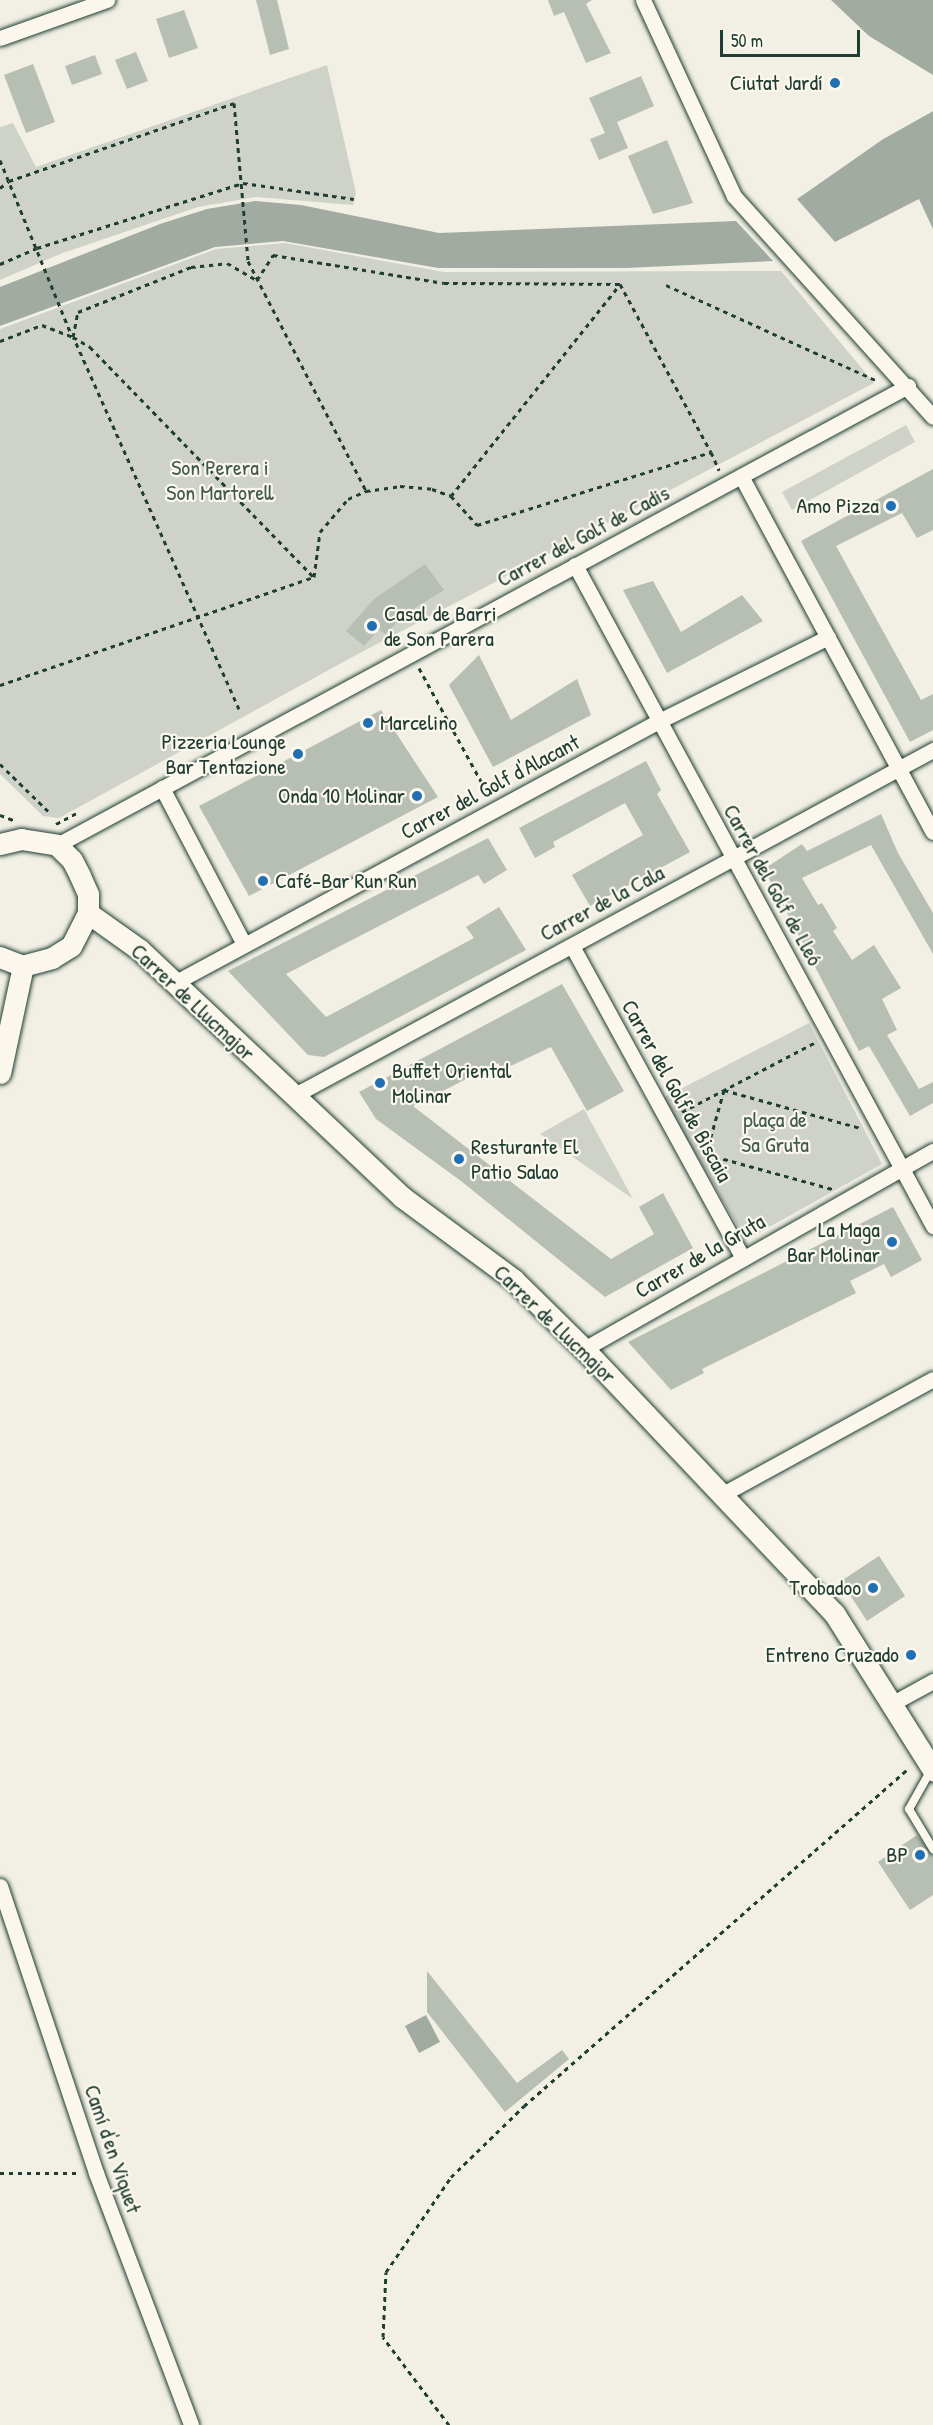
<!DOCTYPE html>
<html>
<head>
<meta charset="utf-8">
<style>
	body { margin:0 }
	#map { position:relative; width:933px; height:2425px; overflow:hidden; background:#f2f0e5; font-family:"Patrick Hand",sans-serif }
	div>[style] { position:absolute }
	.green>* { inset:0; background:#cfd2c8 }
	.water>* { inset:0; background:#a2aba1 }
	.pier>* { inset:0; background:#f2f0e5 }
	.building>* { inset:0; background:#b7beb3 }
	.path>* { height:3px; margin-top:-1.5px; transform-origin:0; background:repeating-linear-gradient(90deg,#1f3d34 0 4.5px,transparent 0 9px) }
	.roads { filter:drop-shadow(0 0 2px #1f3d34) drop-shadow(0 0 2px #1f3d34) }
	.lane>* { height:8px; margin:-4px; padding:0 4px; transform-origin:4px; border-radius:4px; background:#fbf7ec }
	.street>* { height:15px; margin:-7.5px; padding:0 7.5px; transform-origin:7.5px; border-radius:7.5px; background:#fbf7ec }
	.secondary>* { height:21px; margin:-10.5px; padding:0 10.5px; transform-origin:10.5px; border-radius:10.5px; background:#fbf7ec }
	.dots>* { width:16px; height:16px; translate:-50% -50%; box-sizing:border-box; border:3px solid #fbf7ec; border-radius:50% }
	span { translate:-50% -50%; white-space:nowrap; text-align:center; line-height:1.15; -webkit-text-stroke:4.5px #fbf7ec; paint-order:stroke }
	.poi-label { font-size:22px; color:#1f3d34 }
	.right { translate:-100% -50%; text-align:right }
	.left { translate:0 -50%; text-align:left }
	.park-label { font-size:22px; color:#425b52 }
	.street-label { font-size:22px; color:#1f3d34 }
	.scale { position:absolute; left:720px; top:30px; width:140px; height:27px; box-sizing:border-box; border:3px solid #1f3d34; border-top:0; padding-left:8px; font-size:18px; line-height:21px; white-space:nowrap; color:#1f3d34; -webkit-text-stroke:4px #fbf7ec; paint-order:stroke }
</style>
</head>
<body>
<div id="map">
	<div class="green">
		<i style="clip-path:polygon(327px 65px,356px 193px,353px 205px,256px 197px,198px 207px,60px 254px,0 280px,0 127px,13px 123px,36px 167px)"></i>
		<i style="clip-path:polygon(285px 243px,444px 272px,781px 271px,874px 383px,356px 655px,59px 818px,43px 816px,0 774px,0 329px,216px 249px)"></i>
		<i style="clip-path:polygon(906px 425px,915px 442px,792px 510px,782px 492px)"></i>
		<i style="clip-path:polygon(809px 1023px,882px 1164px,746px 1240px,663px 1098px)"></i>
		<i style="clip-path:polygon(584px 1109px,633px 1199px,540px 1134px)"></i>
	</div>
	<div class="water">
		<i style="clip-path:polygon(831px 0,933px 0,933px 75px,869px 36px)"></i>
		<i style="clip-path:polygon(933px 111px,933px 229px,919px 199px,835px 242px,797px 199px,883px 139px)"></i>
		<i style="clip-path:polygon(255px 201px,301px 205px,439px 233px,736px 221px,773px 261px,627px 268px,438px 268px,283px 241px,215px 247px,0 326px,0 287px,160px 224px,207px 209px)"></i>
		<i style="clip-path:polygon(426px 2015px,440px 2042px,419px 2053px,405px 2026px)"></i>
	</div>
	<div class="pier">
		<i style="clip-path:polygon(933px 108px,933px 111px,883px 139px,797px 199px,881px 136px)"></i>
	</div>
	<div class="building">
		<i style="clip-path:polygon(256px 0,277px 0,289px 49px,270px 55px)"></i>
		<i style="clip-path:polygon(548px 0,592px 0,586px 4px,611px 53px,586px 63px,564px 12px,554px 16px)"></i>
		<i style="clip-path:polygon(184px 10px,198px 48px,169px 58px,156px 19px)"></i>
		<i style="clip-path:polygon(136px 52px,148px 81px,127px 89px,115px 60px)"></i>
		<i style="clip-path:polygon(95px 55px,102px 74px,72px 85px,65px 66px)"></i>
		<i style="clip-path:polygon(33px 64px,55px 122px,26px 133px,4px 75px)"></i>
		<i style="clip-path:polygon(641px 76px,654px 106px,617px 122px,628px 148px,599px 160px,590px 139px,605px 133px,589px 98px)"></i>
		<i style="clip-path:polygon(667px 140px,693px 203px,653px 214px,628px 156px)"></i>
		<i style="clip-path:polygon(933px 469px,933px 530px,917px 538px,902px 513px,836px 546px,921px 700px,933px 694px,933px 730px,910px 742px,801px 541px)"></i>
		<i style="clip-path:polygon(425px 564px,444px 590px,405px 614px,385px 634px,379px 630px,364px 646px,346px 631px,374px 599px)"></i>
		<i style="clip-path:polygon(653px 581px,681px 632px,742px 595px,763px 621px,667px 673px,623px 590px)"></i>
		<i style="clip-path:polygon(479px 655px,511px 720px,577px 679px,591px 715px,493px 767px,449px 685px)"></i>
		<i style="clip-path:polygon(381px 710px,438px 797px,249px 896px,199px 806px)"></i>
		<i style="clip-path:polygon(646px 761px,661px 790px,657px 794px,690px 852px,590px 906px,572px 875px,643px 835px,625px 803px,553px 842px,555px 847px,535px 858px,519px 828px)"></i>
		<i style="clip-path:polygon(881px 814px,898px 853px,933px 913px,933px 954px,871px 845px,802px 878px,818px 905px,822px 903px,837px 928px,833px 931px,852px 960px,874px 945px,901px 988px,882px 999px,897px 1030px,887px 1035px,919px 1089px,933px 1082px,933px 1103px,910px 1116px,869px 1046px,859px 1051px,764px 869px,802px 844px,807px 851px)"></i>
		<i style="clip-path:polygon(488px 838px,507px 870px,484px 884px,478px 875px,286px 974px,326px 1017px,474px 938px,466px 927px,499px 907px,526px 950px,324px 1057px,308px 1055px,228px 971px)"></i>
		<i style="clip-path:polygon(562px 984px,624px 1091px,587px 1111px,551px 1047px,502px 1070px,498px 1063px,413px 1106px,611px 1259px,654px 1234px,639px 1207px,663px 1193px,693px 1248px,605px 1297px,461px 1181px,376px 1119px,359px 1092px)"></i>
		<i style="clip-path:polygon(893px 1207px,922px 1260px,891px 1277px,884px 1264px,850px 1281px,856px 1293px,702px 1369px,704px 1373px,671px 1390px,628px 1342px)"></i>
		<i style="clip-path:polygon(879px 1556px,905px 1596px,867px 1621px,841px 1581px)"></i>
		<i style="clip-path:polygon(917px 1835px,933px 1855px,933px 1895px,910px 1910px,878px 1862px)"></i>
		<i style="clip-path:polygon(427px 1971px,517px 2083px,562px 2050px,569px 2059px,505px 2112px,427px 2012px)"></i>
	</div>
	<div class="path">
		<i style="left:0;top:160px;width:190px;rotate:67.8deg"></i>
		<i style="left:0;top:188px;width:11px;rotate:-38deg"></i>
		<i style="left:9px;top:181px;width:238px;rotate:-19.1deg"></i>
		<i style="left:234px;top:103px;width:159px;rotate:84.9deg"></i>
		<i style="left:248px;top:261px;width:259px;rotate:62.8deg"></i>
		<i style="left:0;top:264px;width:40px;rotate:-23.4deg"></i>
		<i style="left:37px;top:248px;width:216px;rotate:-17.5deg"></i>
		<i style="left:243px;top:183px;width:112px;rotate:8.2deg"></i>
		<i style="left:666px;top:285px;width:233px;rotate:24.4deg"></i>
		<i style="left:0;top:341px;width:45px;rotate:-20.9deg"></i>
		<i style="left:42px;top:325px;width:33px;rotate:21deg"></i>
		<i style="left:73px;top:337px;width:25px;rotate:-79deg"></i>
		<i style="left:78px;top:312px;width:122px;rotate:-21.7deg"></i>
		<i style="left:191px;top:267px;width:36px;rotate:-6deg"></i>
		<i style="left:227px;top:263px;width:34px;rotate:30deg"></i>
		<i style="left:257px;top:280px;width:30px;rotate:-57deg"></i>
		<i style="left:273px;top:255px;width:173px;rotate:9.3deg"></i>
		<i style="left:444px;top:283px;width:176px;rotate:0.3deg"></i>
		<i style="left:620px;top:284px;width:191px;rotate:61.6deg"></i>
		<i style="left:451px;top:496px;width:271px;rotate:-51.4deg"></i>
		<i style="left:314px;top:577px;width:45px;rotate:-82.4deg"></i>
		<i style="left:320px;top:532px;width:43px;rotate:-49.7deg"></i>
		<i style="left:348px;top:499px;width:20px;rotate:-24deg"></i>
		<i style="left:366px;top:491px;width:34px;rotate:-8deg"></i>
		<i style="left:400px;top:486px;width:32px;rotate:5deg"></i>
		<i style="left:432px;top:489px;width:20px;rotate:20deg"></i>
		<i style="left:451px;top:496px;width:39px;rotate:48deg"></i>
		<i style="left:477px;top:525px;width:245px;rotate:-17.3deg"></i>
		<i style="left:711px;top:452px;width:20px;rotate:66deg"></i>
		<i style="left:419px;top:668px;width:144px;rotate:61.3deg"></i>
		<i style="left:0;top:685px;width:332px;rotate:-19deg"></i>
		<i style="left:239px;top:709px;width:407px;rotate:-114deg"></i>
		<i style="left:73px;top:337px;width:20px;rotate:30deg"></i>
		<i style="left:90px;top:347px;width:321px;rotate:45.8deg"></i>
		<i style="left:0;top:764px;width:69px;rotate:44.4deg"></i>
		<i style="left:0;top:815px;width:14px;rotate:21deg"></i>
		<i style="left:56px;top:824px;width:26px;rotate:-28deg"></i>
		<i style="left:814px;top:1043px;width:102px;rotate:152.4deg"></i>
		<i style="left:724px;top:1090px;width:66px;rotate:105.7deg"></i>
		<i style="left:706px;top:1154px;width:131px;rotate:15.5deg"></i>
		<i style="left:682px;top:1112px;width:47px;rotate:-27.6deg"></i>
		<i style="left:724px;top:1090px;width:141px;rotate:15.6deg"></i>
		<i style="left:0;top:2173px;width:79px"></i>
		<i style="left:449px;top:2425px;width:110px;rotate:-126.9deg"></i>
		<i style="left:383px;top:2337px;width:65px;rotate:-87.4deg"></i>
		<i style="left:386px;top:2272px;width:115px;rotate:-55.6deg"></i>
		<i style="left:451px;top:2177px;width:102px;rotate:-44.2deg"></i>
		<i style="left:524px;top:2106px;width:512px;rotate:-41.28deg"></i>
	</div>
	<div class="roads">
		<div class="lane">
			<i style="left:931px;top:1770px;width:45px;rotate:119.4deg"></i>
			<i style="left:909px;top:1809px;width:47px;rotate:59deg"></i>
		</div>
		<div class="street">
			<i style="left:643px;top:0;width:216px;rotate:65.1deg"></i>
			<i style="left:734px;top:196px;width:297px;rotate:48deg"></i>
			<i style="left:0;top:38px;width:114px;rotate:-19.6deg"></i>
			<i style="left:741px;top:476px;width:404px;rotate:61.7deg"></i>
			<i style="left:575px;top:565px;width:752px;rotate:61.56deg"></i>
			<i style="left:162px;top:788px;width:176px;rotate:62.3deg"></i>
			<i style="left:57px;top:845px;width:967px;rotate:-28.34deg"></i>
			<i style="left:572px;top:946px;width:356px;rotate:61.3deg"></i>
			<i style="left:176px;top:982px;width:547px;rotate:-28.39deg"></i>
			<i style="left:657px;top:722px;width:191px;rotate:-26.4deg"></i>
			<i style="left:293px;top:1096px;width:728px;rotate:-28.4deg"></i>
			<i style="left:584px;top:1349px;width:401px;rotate:-29.6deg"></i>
			<i style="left:723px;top:1494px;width:239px;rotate:-28.7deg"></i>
			<i style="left:893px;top:1703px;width:46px;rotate:-28.8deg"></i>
			<i style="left:0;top:1886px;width:303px;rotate:71.5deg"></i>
			<i style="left:96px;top:2173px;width:269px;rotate:69.3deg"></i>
		</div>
		<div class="secondary">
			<i style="left:0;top:844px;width:22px;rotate:-13deg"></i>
			<i style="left:21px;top:839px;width:36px;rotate:9deg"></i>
			<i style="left:57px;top:845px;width:21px;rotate:45deg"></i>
			<i style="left:72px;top:860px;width:18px;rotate:63deg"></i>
			<i style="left:80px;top:876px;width:20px;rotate:66deg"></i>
			<i style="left:88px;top:894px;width:19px;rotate:90deg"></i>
			<i style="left:88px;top:913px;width:37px;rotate:117deg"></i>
			<i style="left:71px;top:946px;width:22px;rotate:148deg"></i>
			<i style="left:52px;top:958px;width:30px;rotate:165deg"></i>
			<i style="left:23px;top:966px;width:25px;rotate:-159deg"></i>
			<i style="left:88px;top:913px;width:64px;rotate:35.4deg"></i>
			<i style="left:140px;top:950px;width:360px;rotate:43.3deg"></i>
			<i style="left:402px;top:1197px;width:139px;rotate:36.5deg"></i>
			<i style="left:514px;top:1280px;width:98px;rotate:44.6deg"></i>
			<i style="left:584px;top:1349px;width:364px;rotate:46.6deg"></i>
			<i style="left:834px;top:1613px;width:186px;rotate:57.8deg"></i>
			<i style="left:0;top:1073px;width:109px;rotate:-77.9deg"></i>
		</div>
	</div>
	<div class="dots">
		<i style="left:835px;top:83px;background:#1f6fb2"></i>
		<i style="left:891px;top:506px;background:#1f6fb2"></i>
		<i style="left:372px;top:626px;background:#1f6fb2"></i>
		<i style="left:368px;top:723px;background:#1f6fb2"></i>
		<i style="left:298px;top:754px;background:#1f6fb2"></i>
		<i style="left:417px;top:796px;background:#1f6fb2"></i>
		<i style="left:263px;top:881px;background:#1f6fb2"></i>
		<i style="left:380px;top:1083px;background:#1f6fb2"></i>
		<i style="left:459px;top:1159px;background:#1f6fb2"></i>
		<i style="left:892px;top:1242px;background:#1f6fb2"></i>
		<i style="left:873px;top:1588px;background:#1f6fb2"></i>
		<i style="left:911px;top:1655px;background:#1f6fb2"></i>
		<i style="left:920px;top:1855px;background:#1f6fb2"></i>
	</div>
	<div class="poi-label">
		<span class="right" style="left:823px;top:83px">Ciutat Jardí</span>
		<span class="right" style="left:879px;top:506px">Amo Pizza</span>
		<span class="left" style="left:384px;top:626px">Casal de Barri<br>de Son Parera</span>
		<span class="left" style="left:380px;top:723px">Marcelino</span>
		<span class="right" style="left:286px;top:754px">Pizzeria Lounge<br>Bar Tentazione</span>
		<span class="right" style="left:405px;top:796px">Onda 10 Molinar</span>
		<span class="left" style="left:275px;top:881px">Café-Bar Run Run</span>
		<span class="left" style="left:392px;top:1083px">Buffet Oriental<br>Molinar</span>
		<span class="left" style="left:471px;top:1159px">Resturante El<br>Patio Salao</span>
		<span class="right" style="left:880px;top:1242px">La Maga<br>Bar Molinar</span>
		<span class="right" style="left:861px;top:1588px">Trobadoo</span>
		<span class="right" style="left:899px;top:1655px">Entreno Cruzado</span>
		<span class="right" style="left:908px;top:1855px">BP</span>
	</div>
	<div class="park-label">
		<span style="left:220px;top:480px">Son Perera i<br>Son Martorell</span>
		<span style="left:775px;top:1132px">plaça de<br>Sa Gruta</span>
	</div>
	<div class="street-label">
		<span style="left:583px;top:536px;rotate:-28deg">Carrer del Golf de Cadis</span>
		<span style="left:490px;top:787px;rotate:-28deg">Carrer del Golf d'Alacant</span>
		<span style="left:773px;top:885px;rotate:61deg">Carrer del Golf de Lleó</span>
		<span style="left:602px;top:903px;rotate:-28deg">Carrer de la Cala</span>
		<span style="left:193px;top:1002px;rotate:43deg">Carrer de Llucmajor</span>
		<span style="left:677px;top:1091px;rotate:61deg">Carrer del Golf de Biscaia</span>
		<span style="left:700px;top:1256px;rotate:-30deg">Carrer de la Gruta</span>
		<span style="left:555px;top:1324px;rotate:44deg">Carrer de Llucmajor</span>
		<span style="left:113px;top:2149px;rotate:71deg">Camí d'en Viquet</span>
	</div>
	<div class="scale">50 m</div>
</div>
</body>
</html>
